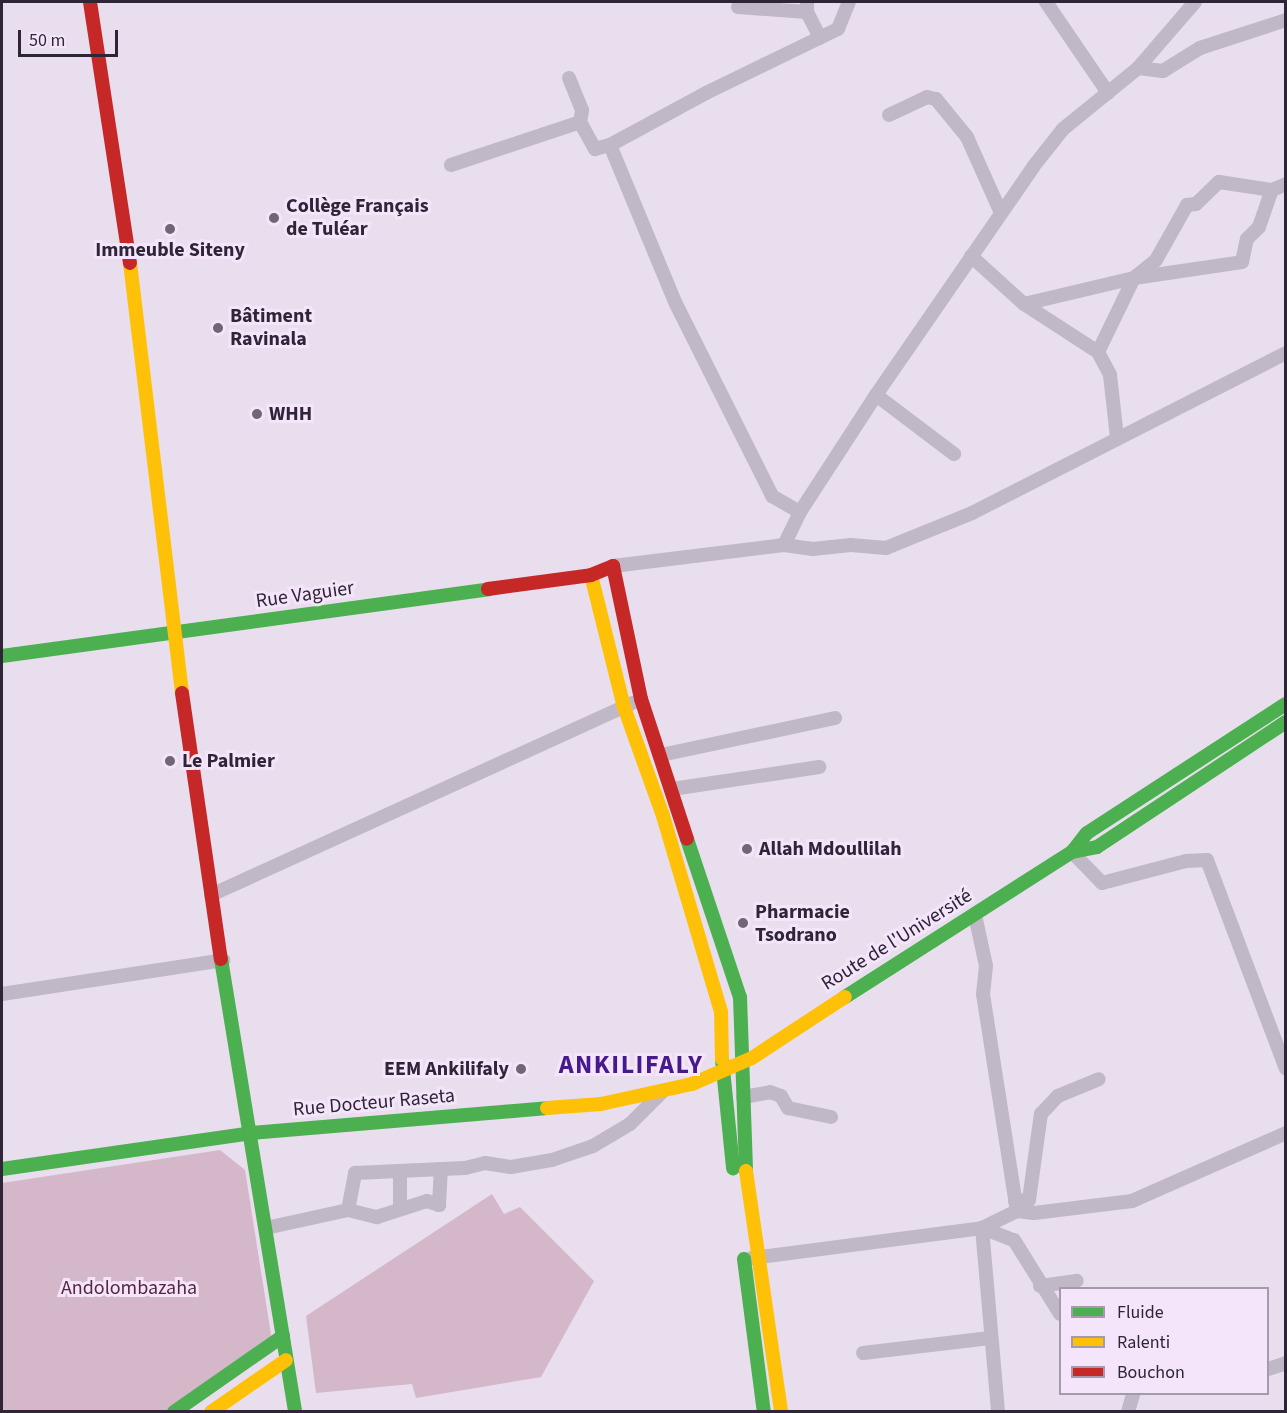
<!DOCTYPE html>
<html>
<head>
<meta charset="utf-8">
<style>
	body { margin:0 }
	#map { position:relative; width:1287px; height:1413px; overflow:hidden; background:#e8deed; font-family:"Source Sans 3",sans-serif }
	div>[style] { position:absolute }
	.green>* { inset:0; background:#d4b8ca }
	.street>* { height:14px; margin:-7px; padding:0 7px; transform-origin:7px; border-radius:7px; background:#c0b8c6 }
	.fast>* { height:14px; margin:-7px; padding:0 7px; transform-origin:7px; border-radius:7px; background:#4caf50 }
	.slow>* { height:14px; margin:-7px; padding:0 7px; transform-origin:7px; border-radius:7px; background:#ffc107 }
	.jam>* { height:14px; margin:-7px; padding:0 7px; transform-origin:7px; border-radius:7px; background:#c62828 }
	.dots>* { width:16px; height:16px; translate:-50% -50%; box-sizing:border-box; border:3px solid #f4e5fa; border-radius:50% }
	span { translate:-50% -50%; white-space:nowrap; text-align:center; line-height:1.15; -webkit-text-stroke:6px #f4e5fa; paint-order:stroke }
	.poi-label { font-size:20px; color:#2e2636; font-weight:700 }
	.left { translate:0 -50%; text-align:left }
	.right { translate:-100% -50%; text-align:right }
	.street-label { font-size:20px; color:#2e2636 }
	.park-label { font-size:20px; color:#56283e }
	.district-label { font-size:26px; color:#461a8b; font-weight:700; letter-spacing:1.5px }
	.frame { position:absolute; inset:0; border:3px solid #2e2636; pointer-events:none }
	.legend { position:absolute; left:1059px; top:1287px; width:210px; height:108px; box-sizing:border-box; background:#f4e5fa; border:2px solid #a599ac; margin:0; padding:8px 10px; list-style:none; font-size:18px; color:#2e2636 }
	.legend li { display:flex; align-items:center; gap:12px; height:30px }
	.legend b { width:30px; border:2px solid #a599ac }
	.scale { position:absolute; left:18px; top:30px; width:100px; height:27px; box-sizing:border-box; border:3px solid #2e2636; border-top:0; padding-left:8px; font-size:18px; line-height:21px; white-space:nowrap; color:#2e2636; -webkit-text-stroke:4px #f4e5fa; paint-order:stroke }
</style>
</head>
<body>
<div id="map">
	<div class="green">
		<i style="clip-path:polygon(220px 1150px,245px 1170px,272px 1341px,167px 1411px,2px 1412px,2px 1183px)"></i>
		<i style="clip-path:polygon(492px 1194px,504px 1214px,520px 1207px,594px 1281px,541px 1377px,416px 1398px,412px 1384px,316px 1393px,306px 1316px)"></i>
	</div>
	<div class="street">
		<i style="left:807px;top:2px;width:10px;rotate:90deg"></i>
		<i style="left:807px;top:12px;width:29px;rotate:63deg"></i>
		<i style="left:1046px;top:2px;width:110px;rotate:55.7deg"></i>
		<i style="left:738px;top:7px;width:69px;rotate:4.1deg"></i>
		<i style="left:1138px;top:68px;width:25px;rotate:7deg"></i>
		<i style="left:1163px;top:71px;width:44px;rotate:-31.9deg"></i>
		<i style="left:1200px;top:48px;width:90px;rotate:-18deg"></i>
		<i style="left:569px;top:78px;width:35px;rotate:68deg"></i>
		<i style="left:582px;top:110px;width:12px;rotate:99deg"></i>
		<i style="left:580px;top:122px;width:31px;rotate:61deg"></i>
		<i style="left:595px;top:149px;width:16px;rotate:-15deg"></i>
		<i style="left:610px;top:145px;width:109px;rotate:-28.4deg"></i>
		<i style="left:706px;top:93px;width:147px;rotate:-25.9deg"></i>
		<i style="left:838px;top:29px;width:29px;rotate:-68deg"></i>
		<i style="left:889px;top:115px;width:42px;rotate:-25.3deg"></i>
		<i style="left:927px;top:97px;width:9px;rotate:13deg"></i>
		<i style="left:936px;top:99px;width:49px;rotate:50.8deg"></i>
		<i style="left:967px;top:137px;width:83px;rotate:65.9deg"></i>
		<i style="left:610px;top:145px;width:172px;rotate:67.5deg"></i>
		<i style="left:676px;top:304px;width:215px;rotate:63.4deg"></i>
		<i style="left:772px;top:496px;width:32px;rotate:30deg"></i>
		<i style="left:451px;top:165px;width:136px;rotate:-18.4deg"></i>
		<i style="left:971px;top:256px;width:72px;rotate:42.2deg"></i>
		<i style="left:1024px;top:304px;width:88px;rotate:33deg"></i>
		<i style="left:1098px;top:352px;width:26px;rotate:62deg"></i>
		<i style="left:1110px;top:375px;width:62px;rotate:83.6deg"></i>
		<i style="left:1024px;top:304px;width:113px;rotate:-13.3deg"></i>
		<i style="left:1134px;top:278px;width:109px;rotate:-8.4deg"></i>
		<i style="left:1242px;top:262px;width:24px;rotate:-78deg"></i>
		<i style="left:1247px;top:239px;width:17px;rotate:-45deg"></i>
		<i style="left:1259px;top:227px;width:39px;rotate:-71deg"></i>
		<i style="left:1272px;top:190px;width:15px;rotate:-23deg"></i>
		<i style="left:1098px;top:352px;width:82px;rotate:-64.1deg"></i>
		<i style="left:1134px;top:278px;width:28px;rotate:-39deg"></i>
		<i style="left:1156px;top:260px;width:63px;rotate:-60.6deg"></i>
		<i style="left:1187px;top:205px;width:9px;rotate:-6deg"></i>
		<i style="left:1196px;top:204px;width:32px;rotate:-44deg"></i>
		<i style="left:1219px;top:182px;width:54px;rotate:8.6deg"></i>
		<i style="left:876px;top:395px;width:98px;rotate:37.1deg"></i>
		<i style="left:784px;top:545px;width:37px;rotate:-64deg"></i>
		<i style="left:800px;top:512px;width:140px;rotate:-57deg"></i>
		<i style="left:876px;top:395px;width:277px;rotate:-55.4deg"></i>
		<i style="left:1033px;top:167px;width:48px;rotate:-51.7deg"></i>
		<i style="left:1063px;top:129px;width:97px;rotate:-39.1deg"></i>
		<i style="left:1138px;top:68px;width:87px;rotate:-49.2deg"></i>
		<i style="left:613px;top:566px;width:172px;rotate:-7deg"></i>
		<i style="left:784px;top:545px;width:29px;rotate:8deg"></i>
		<i style="left:813px;top:549px;width:38px;rotate:-6deg"></i>
		<i style="left:851px;top:545px;width:35px;rotate:5deg"></i>
		<i style="left:886px;top:548px;width:93px;rotate:-22.1deg"></i>
		<i style="left:972px;top:513px;width:352px;rotate:-27deg"></i>
		<i style="left:661px;top:755px;width:178px;rotate:-12deg"></i>
		<i style="left:672px;top:789px;width:149px;rotate:-8.5deg"></i>
		<i style="left:1072px;top:852px;width:43px;rotate:45.9deg"></i>
		<i style="left:1102px;top:883px;width:87px;rotate:-14.7deg"></i>
		<i style="left:1186px;top:861px;width:21px;rotate:-3deg"></i>
		<i style="left:1207px;top:860px;width:223px;rotate:69.3deg"></i>
		<i style="left:211px;top:895px;width:463px;rotate:-24.5deg"></i>
		<i style="left:975px;top:915px;width:52px;rotate:77.8deg"></i>
		<i style="left:986px;top:966px;width:28px;rotate:96deg"></i>
		<i style="left:983px;top:994px;width:220px;rotate:81.1deg"></i>
		<i style="left:2px;top:994px;width:224px;rotate:-8.7deg"></i>
		<i style="left:743px;top:1097px;width:27px;rotate:-10deg"></i>
		<i style="left:770px;top:1092px;width:12px;rotate:20deg"></i>
		<i style="left:781px;top:1096px;width:14px;rotate:60deg"></i>
		<i style="left:788px;top:1108px;width:44px;rotate:11.8deg"></i>
		<i style="left:1015px;top:1201px;width:14px;rotate:-4deg"></i>
		<i style="left:1029px;top:1200px;width:87px;rotate:-82.1deg"></i>
		<i style="left:1041px;top:1114px;width:25px;rotate:-47deg"></i>
		<i style="left:1058px;top:1096px;width:44px;rotate:-22.5deg"></i>
		<i style="left:400px;top:1208px;width:37px;rotate:-90deg"></i>
		<i style="left:348px;top:1210px;width:38px;rotate:-79deg"></i>
		<i style="left:355px;top:1173px;width:110px;rotate:-2.6deg"></i>
		<i style="left:465px;top:1168px;width:21px;rotate:-14deg"></i>
		<i style="left:485px;top:1163px;width:26px;rotate:9deg"></i>
		<i style="left:511px;top:1167px;width:42px;rotate:-9.7deg"></i>
		<i style="left:552px;top:1160px;width:43px;rotate:-18.9deg"></i>
		<i style="left:593px;top:1146px;width:43px;rotate:-30.7deg"></i>
		<i style="left:630px;top:1124px;width:45px;rotate:-45deg"></i>
		<i style="left:266px;top:1228px;width:84px;rotate:-12.4deg"></i>
		<i style="left:348px;top:1210px;width:30px;rotate:14deg"></i>
		<i style="left:377px;top:1217px;width:52px;rotate:-17.7deg"></i>
		<i style="left:427px;top:1201px;width:13px;rotate:18deg"></i>
		<i style="left:439px;top:1205px;width:36px;rotate:-87deg"></i>
		<i style="left:982px;top:1228px;width:185px;rotate:85deg"></i>
		<i style="left:982px;top:1228px;width:34px;rotate:21deg"></i>
		<i style="left:1014px;top:1240px;width:87px;rotate:58.1deg"></i>
		<i style="left:752px;top:1258px;width:232px;rotate:-7.4deg"></i>
		<i style="left:982px;top:1228px;width:39px;rotate:-26deg"></i>
		<i style="left:1017px;top:1211px;width:17px;rotate:7deg"></i>
		<i style="left:1034px;top:1213px;width:99px;rotate:-7deg"></i>
		<i style="left:1132px;top:1201px;width:168px;rotate:-23.8deg"></i>
		<i style="left:1040px;top:1286px;width:37px;rotate:-8deg"></i>
		<i style="left:863px;top:1353px;width:128px;rotate:-6.7deg"></i>
		<i style="left:1268px;top:1369px;width:19px;rotate:-18deg"></i>
		<i style="left:1128px;top:1412px;width:19px;rotate:-74deg"></i>
	</div>
	<div class="fast">
		<i style="left:2px;top:656px;width:491px;rotate:-7.8deg"></i>
		<i style="left:687px;top:839px;width:167px;rotate:71.5deg"></i>
		<i style="left:740px;top:997px;width:174px;rotate:88deg"></i>
		<i style="left:1072px;top:852px;width:24px;rotate:-52deg"></i>
		<i style="left:1087px;top:833px;width:237px;rotate:-33deg"></i>
		<i style="left:221px;top:959px;width:459px;rotate:80.7deg"></i>
		<i style="left:845px;top:997px;width:269px;rotate:-32.6deg"></i>
		<i style="left:1072px;top:852px;width:25px;rotate:-11deg"></i>
		<i style="left:1097px;top:847px;width:227px;rotate:-33.5deg"></i>
		<i style="left:722px;top:1059px;width:110px;rotate:84.2deg"></i>
		<i style="left:2px;top:1169px;width:252px;rotate:-8.2deg"></i>
		<i style="left:251px;top:1133px;width:297px;rotate:-4.8deg"></i>
		<i style="left:744px;top:1259px;width:154px;rotate:82.6deg"></i>
		<i style="left:174px;top:1412px;width:133px;rotate:-34.9deg"></i>
	</div>
	<div class="slow">
		<i style="left:130px;top:263px;width:433px;rotate:83.1deg"></i>
		<i style="left:591px;top:575px;width:136px;rotate:76deg"></i>
		<i style="left:624px;top:707px;width:116px;rotate:70.3deg"></i>
		<i style="left:663px;top:816px;width:204px;rotate:73.5deg"></i>
		<i style="left:721px;top:1012px;width:47px;rotate:88.8deg"></i>
		<i style="left:547px;top:1108px;width:54px;rotate:-4.2deg"></i>
		<i style="left:601px;top:1104px;width:93px;rotate:-12.4deg"></i>
		<i style="left:692px;top:1084px;width:65px;rotate:-23.4deg"></i>
		<i style="left:752px;top:1058px;width:111px;rotate:-33.3deg"></i>
		<i style="left:746px;top:1171px;width:244px;rotate:81.7deg"></i>
		<i style="left:211px;top:1412px;width:91px;rotate:-34.7deg"></i>
	</div>
	<div class="jam">
		<i style="left:90px;top:2px;width:264px;rotate:81.3deg"></i>
		<i style="left:488px;top:589px;width:104px;rotate:-7.7deg"></i>
		<i style="left:591px;top:575px;width:24px;rotate:-22deg"></i>
		<i style="left:613px;top:566px;width:136px;rotate:78.1deg"></i>
		<i style="left:641px;top:699px;width:147px;rotate:71.8deg"></i>
		<i style="left:182px;top:693px;width:269px;rotate:81.7deg"></i>
	</div>
	<div class="dots">
		<i style="left:274px;top:218px;background:#6f6676"></i>
		<i style="left:170px;top:229px;background:#6f6676"></i>
		<i style="left:218px;top:328px;background:#6f6676"></i>
		<i style="left:257px;top:414px;background:#6f6676"></i>
		<i style="left:170px;top:761px;background:#6f6676"></i>
		<i style="left:747px;top:849px;background:#6f6676"></i>
		<i style="left:743px;top:923px;background:#6f6676"></i>
		<i style="left:521px;top:1069px;background:#6f6676"></i>
	</div>
	<div class="poi-label">
		<span class="left" style="left:286px;top:218px">Collège Français<br>de Tuléar</span>
		<span style="left:170px;top:250px">Immeuble Siteny</span>
		<span class="left" style="left:230px;top:328px">Bâtiment<br>Ravinala</span>
		<span class="left" style="left:269px;top:414px">WHH</span>
		<span class="left" style="left:182px;top:761px">Le Palmier</span>
		<span class="left" style="left:759px;top:849px">Allah Mdoullilah</span>
		<span class="left" style="left:755px;top:924px">Pharmacie<br>Tsodrano</span>
		<span class="right" style="left:509px;top:1069px">EEM Ankilifaly</span>
	</div>
	<div class="street-label">
		<span style="left:305px;top:595px;rotate:-8deg">Rue Vaguier</span>
		<span style="left:897px;top:940px;rotate:-32deg">Route de l'Université</span>
		<span style="left:374px;top:1103px;rotate:-5deg">Rue Docteur Raseta</span>
	</div>
	<div class="park-label">
		<span style="left:129px;top:1288px">Andolombazaha</span>
	</div>
	<div class="district-label">
		<span style="left:631px;top:1065px">ANKILIFALY</span>
	</div>
	<div class="frame"></div>
	<ul class="legend">
	<li><b style="height:8px;background:#4caf50"></b>Fluide</li>
	<li><b style="height:8px;background:#ffc107"></b>Ralenti</li>
	<li><b style="height:8px;background:#c62828"></b>Bouchon</li>
	</ul>
	<div class="scale">50 m</div>
</div>
</body>
</html>
